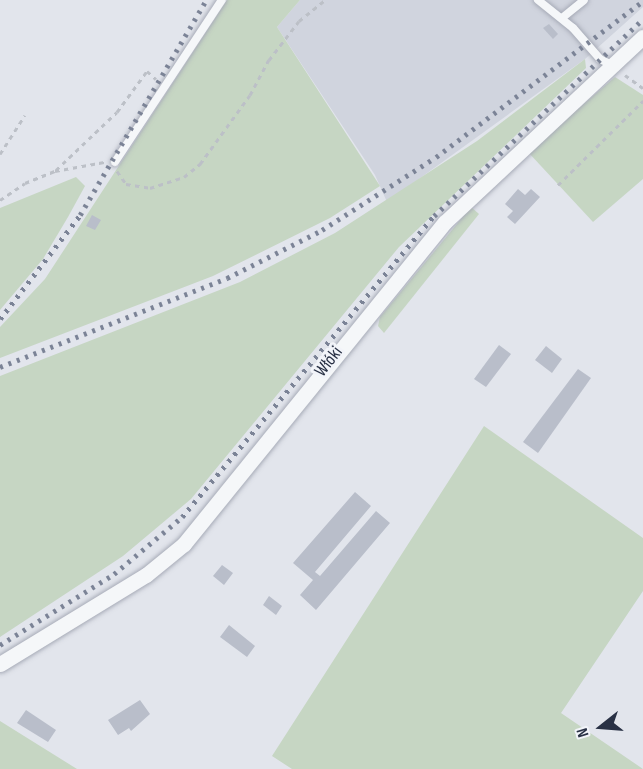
<!DOCTYPE html>
<html>
<head>
<meta charset="utf-8">
<style>
	body { margin:0 }
	#map { position:relative; width:643px; height:769px; overflow:hidden; background:#e2e5ec; font-family:"Sofia Sans Condensed",sans-serif }
	div>[style] { position:absolute }
	.built>* { inset:0; background:#d0d4de }
	.green>* { inset:0; background:#c6d6c3 }
	.building>* { inset:0; background:#b9beca }
	.path>* { height:3px; margin-top:-1.5px; transform-origin:0; background:repeating-linear-gradient(90deg,#bcc0c7 0 4.5px,transparent 0 9px) }
	.roads { filter:drop-shadow(0 0 2px #a7abb7) drop-shadow(0 0 2px #a7abb7) }
	.lane>* { height:8px; margin:-4px; padding:0 4px; transform-origin:4px; border-radius:4px; background:#f5f7f9 }
	.street>* { height:15px; margin:-7.5px; padding:0 7.5px; transform-origin:7.5px; border-radius:7.5px; background:#f5f7f9 }
	.rail>* { height:4.5px; margin-top:-2.25px; transform-origin:0; background:repeating-linear-gradient(90deg,#7b8396 0 3px,transparent 0 9px) }
	span { translate:-50% -50%; white-space:nowrap; text-align:center; line-height:1.15; -webkit-text-stroke:6px #f2f4f9; paint-order:stroke }
	.street-label { font-size:18px; color:#293145 }
	.north { position:absolute; left:571px; top:697px; width:60px; height:60px; -webkit-text-stroke:4px #f2f4f9; paint-order:stroke; rotate:253deg; font-size:16px; font-weight:700; line-height:24px; text-align:center; color:#293145 }
	.north::after { content:''; display:block; margin:auto; width:21px; height:27px; background:#293145; clip-path:polygon(50% 0,100% 100%,50% 72%,0 100%) }
</style>
</head>
<body>
<div id="map">
	<div class="built">
		<i style="clip-path:polygon(300px 0,643px 0,643px 7px,585px 59px,387px 202px,375px 175px,277px 27px)"></i>
	</div>
	<div class="green">
		<i style="clip-path:polygon(227px 0,300px 0,277px 27px,380px 186px,330px 218px,213px 276px,0 358px,0 327px,45px 279px)"></i>
		<i style="clip-path:polygon(585px 59px,586px 68px,399px 247px,191px 499px,123px 556px,0 637px,0 376px,240px 282px,335px 233px,477px 141px)"></i>
		<i style="clip-path:polygon(615px 77px,643px 95px,643px 179px,593px 222px,528px 152px)"></i>
		<i style="clip-path:polygon(76px 177px,85px 186px,68px 217px,43px 259px,0 310px,0 208px)"></i>
		<i style="clip-path:polygon(471px 207px,479px 214px,384px 333px,378px 326px,380px 317px)"></i>
		<i style="clip-path:polygon(484px 426px,643px 538px,643px 591px,561px 713px,643px 769px,292px 769px,272px 756px)"></i>
		<i style="clip-path:polygon(0 721px,77px 769px,0 769px)"></i>
	</div>
	<div class="building">
		<i style="clip-path:polygon(549px 24px,558px 34px,553px 39px,543px 28px)"></i>
		<i style="clip-path:polygon(518px 189px,525px 195px,531px 189px,540px 197px,515px 224px,507px 217px,513px 211px,505px 204px)"></i>
		<i style="clip-path:polygon(92px 215px,101px 220px,95px 230px,86px 226px)"></i>
		<i style="clip-path:polygon(499px 345px,511px 354px,486px 387px,474px 379px)"></i>
		<i style="clip-path:polygon(546px 346px,562px 359px,552px 373px,535px 360px)"></i>
		<i style="clip-path:polygon(578px 369px,591px 378px,538px 453px,523px 442px)"></i>
		<i style="clip-path:polygon(355px 492px,371px 506px,315px 572px,320px 576px,376px 511px,390px 523px,316px 610px,300px 595px,313px 580px,293px 563px)"></i>
		<i style="clip-path:polygon(222px 565px,233px 573px,224px 585px,213px 576px)"></i>
		<i style="clip-path:polygon(269px 596px,282px 606px,276px 615px,263px 605px)"></i>
		<i style="clip-path:polygon(229px 625px,255px 646px,247px 657px,220px 637px)"></i>
		<i style="clip-path:polygon(140px 700px,150px 714px,131px 731px,129px 728px,118px 735px,108px 720px)"></i>
		<i style="clip-path:polygon(26px 710px,56px 730px,48px 742px,17px 723px)"></i>
	</div>
	<div class="path">
		<i style="left:625px;top:75px;width:22px;rotate:36deg"></i>
		<i style="left:0;top:154px;width:46px;rotate:-57.3deg"></i>
		<i style="left:56px;top:170px;width:84px;rotate:-43.6deg"></i>
		<i style="left:117px;top:112px;width:51px;rotate:-53.8deg"></i>
		<i style="left:147px;top:71px;width:12px;rotate:42deg"></i>
		<i style="left:117px;top:171px;width:16px;rotate:55deg"></i>
		<i style="left:126px;top:184px;width:24px;rotate:9deg"></i>
		<i style="left:150px;top:188px;width:36px;rotate:-18deg"></i>
		<i style="left:184px;top:177px;width:21px;rotate:-39deg"></i>
		<i style="left:200px;top:164px;width:85px;rotate:-54.1deg"></i>
		<i style="left:250px;top:95px;width:40px;rotate:-62deg"></i>
		<i style="left:269px;top:60px;width:49px;rotate:-52.4deg"></i>
		<i style="left:299px;top:21px;width:33px;rotate:-39deg"></i>
		<i style="left:558px;top:185px;width:120px;rotate:-44.7deg"></i>
		<i style="left:0;top:200px;width:30px;rotate:-34deg"></i>
		<i style="left:25px;top:183px;width:32px;rotate:-22deg"></i>
		<i style="left:55px;top:171px;width:50px;rotate:-10.4deg"></i>
	</div>
	<div class="roads">
		<div class="lane">
			<i style="left:538px;top:0;width:45px;rotate:38.7deg"></i>
			<i style="left:573px;top:28px;width:41px;rotate:48.9deg"></i>
			<i style="left:600px;top:59px;width:13px;rotate:27deg"></i>
			<i style="left:562px;top:18px;width:28px;rotate:-39deg"></i>
			<i style="left:115px;top:162px;width:194px;rotate:-56.6deg"></i>
		</div>
		<div class="street">
			<i style="left:0;top:664px;width:171px;rotate:-31.4deg"></i>
			<i style="left:146px;top:575px;width:49px;rotate:-39.2deg"></i>
			<i style="left:184px;top:544px;width:414px;rotate:-51deg"></i>
			<i style="left:445px;top:222px;width:271px;rotate:-43.1deg"></i>
		</div>
	</div>
	<div class="rail">
		<i style="left:0;top:319px;width:131px;rotate:-52.4deg"></i>
		<i style="left:80px;top:215px;width:249px;rotate:-59.6deg"></i>
		<i style="left:0;top:367px;width:244px;rotate:-21.4deg"></i>
		<i style="left:227px;top:278px;width:106px;rotate:-26.8deg"></i>
		<i style="left:322px;top:230px;width:135px;rotate:-32.6deg"></i>
		<i style="left:436px;top:157px;width:259px;rotate:-37deg"></i>
		<i style="left:0;top:645px;width:134px;rotate:-31.9deg"></i>
		<i style="left:114px;top:574px;width:89px;rotate:-40deg"></i>
		<i style="left:182px;top:517px;width:393px;rotate:-50.1deg"></i>
		<i style="left:434px;top:216px;width:287px;rotate:-43.3deg"></i>
	</div>
	<div class="street-label">
		<span style="left:329px;top:362px;rotate:-52deg">Włóki</span>
	</div>
	<div class="north">N</div>
</div>
</body>
</html>
